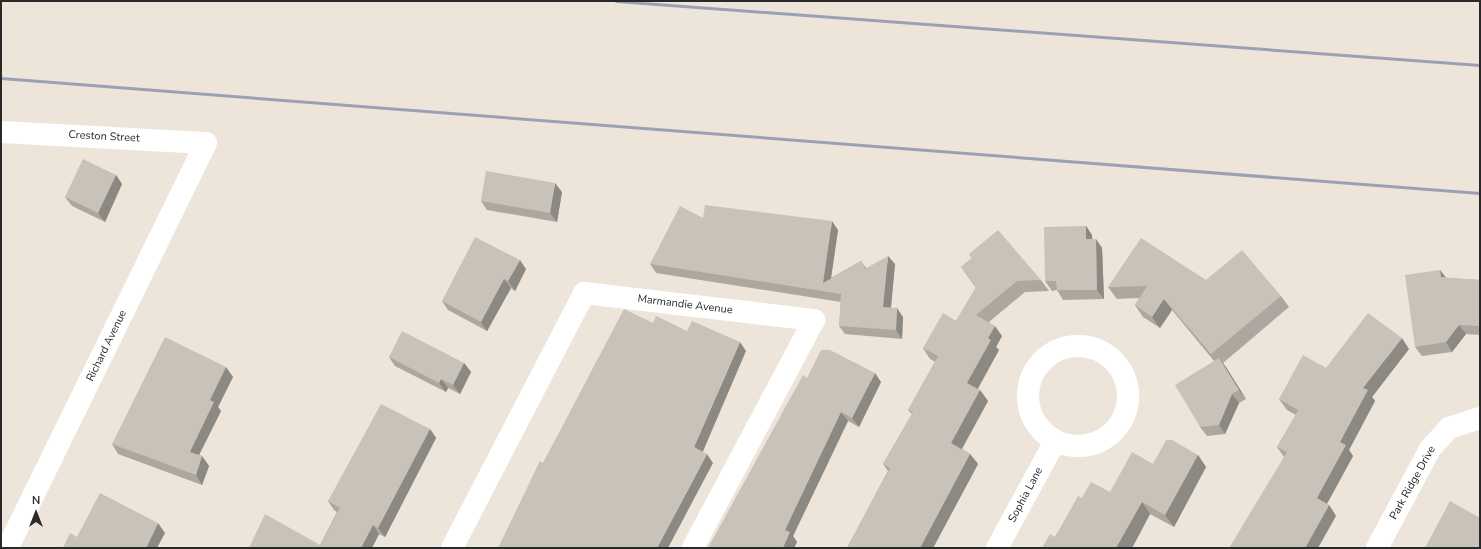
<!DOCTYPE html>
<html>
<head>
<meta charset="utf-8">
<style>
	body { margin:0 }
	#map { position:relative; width:1481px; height:549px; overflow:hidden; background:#ede5d9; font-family:"Nunito Sans",sans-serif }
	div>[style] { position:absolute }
	.street>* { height:22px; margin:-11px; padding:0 11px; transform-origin:11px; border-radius:11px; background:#fff }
	.street>.ring { margin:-11px; padding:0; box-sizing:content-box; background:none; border:22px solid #fff; border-radius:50% }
	.rail>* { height:3px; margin:-1.5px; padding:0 1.5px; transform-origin:1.5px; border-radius:1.5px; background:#9ca0b6 }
	.wall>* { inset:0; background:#aca79f }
	.shaded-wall>* { inset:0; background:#8c8882 }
	.building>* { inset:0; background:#c8c2b9 }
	span { translate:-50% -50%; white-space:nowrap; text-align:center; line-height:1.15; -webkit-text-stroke:4px #fff; paint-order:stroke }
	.street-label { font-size:11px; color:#292929 }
	.frame { position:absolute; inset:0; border:2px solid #292929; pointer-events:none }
	.north { position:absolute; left:16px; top:493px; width:40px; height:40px; -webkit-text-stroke:3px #fff; paint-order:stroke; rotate:0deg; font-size:11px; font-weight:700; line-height:16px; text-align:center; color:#292929 }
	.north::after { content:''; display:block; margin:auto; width:14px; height:18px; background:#292929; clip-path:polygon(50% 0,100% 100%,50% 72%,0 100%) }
</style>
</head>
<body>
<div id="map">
	<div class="street">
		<i style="left:1px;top:132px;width:205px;rotate:3.1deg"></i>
		<i style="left:206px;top:143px;width:451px;rotate:116.1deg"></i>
		<i class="ring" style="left:1028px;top:346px;width:78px;height:78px"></i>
		<i style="left:452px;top:548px;width:287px;rotate:-62.6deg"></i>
		<i style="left:584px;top:293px;width:232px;rotate:6.7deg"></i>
		<i style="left:814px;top:320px;width:258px;rotate:118deg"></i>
		<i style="left:997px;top:548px;width:122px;rotate:-61.5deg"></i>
		<i style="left:1377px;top:548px;width:112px;rotate:-61.8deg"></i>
		<i style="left:1430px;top:449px;width:28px;rotate:-48deg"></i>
		<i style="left:1449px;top:428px;width:33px;rotate:-18deg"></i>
	</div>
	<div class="rail">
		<i style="left:616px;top:1px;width:866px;rotate:4.24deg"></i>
		<i style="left:1px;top:78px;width:1483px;rotate:4.45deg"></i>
	</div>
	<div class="wall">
		<i style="clip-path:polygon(116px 175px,122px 184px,105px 222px,72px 206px,65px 197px)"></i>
		<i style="clip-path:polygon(562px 192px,557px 222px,487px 210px,481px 201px)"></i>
		<i style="clip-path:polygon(703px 218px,838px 230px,831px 278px,861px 261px,866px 268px,895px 264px,891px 308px,903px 317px,902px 339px,845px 334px,839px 326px,841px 302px,656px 273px,650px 264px)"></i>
		<i style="clip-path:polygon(1086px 226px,1092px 235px,1092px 239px,1102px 248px,1104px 299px,1063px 300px,1057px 290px,1052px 291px,1045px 281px)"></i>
		<i style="clip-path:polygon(969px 254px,1041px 280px,1049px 291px,1025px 292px,989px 322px,1002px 336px,996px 347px,999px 350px,977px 389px,980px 390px,988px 401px,962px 449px,970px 454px,978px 464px,933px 548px,847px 548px,888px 471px,883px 464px,912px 414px,908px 410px,935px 362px,930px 359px,923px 348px,956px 321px,976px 288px,961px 267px,972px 258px)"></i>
		<i style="clip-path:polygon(526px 269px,515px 291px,511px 288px,487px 331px,448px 310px,442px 301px)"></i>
		<i style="clip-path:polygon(1440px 270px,1446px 278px,1480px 280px,1480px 335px,1466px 334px,1452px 352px,1422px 356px,1415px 347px)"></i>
		<i style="clip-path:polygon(1206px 280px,1281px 296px,1289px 307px,1223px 363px,1246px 399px,1239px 403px,1225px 434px,1207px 436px,1200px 427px,1214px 361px,1172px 310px,1160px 328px,1143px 317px,1135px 305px,1139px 298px,1117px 299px,1108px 287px)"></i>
		<i style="clip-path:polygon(1409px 349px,1372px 397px,1375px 401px,1349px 450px,1353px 456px,1327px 504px,1329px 505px,1336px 516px,1284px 457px,1277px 447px,1296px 415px,1287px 410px,1279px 399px)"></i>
		<i style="clip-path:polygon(389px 357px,464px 363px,471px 372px,460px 394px,448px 388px,446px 392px,395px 366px)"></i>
		<i style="clip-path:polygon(226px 367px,233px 377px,218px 407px,221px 411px,199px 455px,202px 456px,209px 466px,202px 485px,118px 454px,112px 444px)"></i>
		<i style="clip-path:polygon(807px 378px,881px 382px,859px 427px,848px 421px,793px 536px,797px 542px,794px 548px,708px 548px)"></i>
		<i style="clip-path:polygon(430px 429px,436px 438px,385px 537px,379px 534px,372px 548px,249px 548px,320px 545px,337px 512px,334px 510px,328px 501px)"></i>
		<i style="clip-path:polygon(1198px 455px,1206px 467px,1174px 527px,1150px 514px,1132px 548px,1042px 548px,1055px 537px,1082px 498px,1110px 492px,1153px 464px)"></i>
	</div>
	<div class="shaded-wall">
		<i style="clip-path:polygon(116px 175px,122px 184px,105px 222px,98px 213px)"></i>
		<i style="clip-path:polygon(555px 183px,562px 192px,557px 222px,550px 213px)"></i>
		<i style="clip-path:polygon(832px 221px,838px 230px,829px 292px,823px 283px)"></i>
		<i style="clip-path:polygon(1086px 226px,1092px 235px,1093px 248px,1086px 239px)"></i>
		<i style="clip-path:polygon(1096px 239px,1102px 248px,1104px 299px,1097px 290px)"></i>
		<i style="clip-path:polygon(888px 256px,895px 264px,890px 316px,883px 307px)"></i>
		<i style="clip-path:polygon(520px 260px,526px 269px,515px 291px,508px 281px)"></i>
		<i style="clip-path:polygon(1440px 270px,1447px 279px,1441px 277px)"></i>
		<i style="clip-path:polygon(504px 279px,511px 288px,487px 331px,481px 322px)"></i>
		<i style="clip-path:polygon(1164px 299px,1172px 310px,1160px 328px,1152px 317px)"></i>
		<i style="clip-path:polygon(897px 308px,903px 317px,902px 339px,896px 330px)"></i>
		<i style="clip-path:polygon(1459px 325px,1466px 334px,1452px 352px,1446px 342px)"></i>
		<i style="clip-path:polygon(995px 326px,1002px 336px,996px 347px,999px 350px,975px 394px,967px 383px,988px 338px)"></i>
		<i style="clip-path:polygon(1402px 338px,1409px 349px,1372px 397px,1375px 401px,1349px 450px,1353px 456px,1324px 509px,1317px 498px,1363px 388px)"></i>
		<i style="clip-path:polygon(740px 342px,746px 351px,701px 456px,694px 447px)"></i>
		<i style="clip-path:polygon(1219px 358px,1226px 367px,1246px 399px,1239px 390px)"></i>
		<i style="clip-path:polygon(464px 363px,471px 372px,460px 394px,453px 385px)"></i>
		<i style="clip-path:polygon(226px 367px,233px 377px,218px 407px,221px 411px,196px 461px,190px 452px,210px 400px)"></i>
		<i style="clip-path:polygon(875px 373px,881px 382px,859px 427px,852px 418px)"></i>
		<i style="clip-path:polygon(441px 379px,448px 388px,446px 392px,439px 383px)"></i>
		<i style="clip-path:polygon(980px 390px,988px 401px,959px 454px,951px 443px)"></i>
		<i style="clip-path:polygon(1232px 394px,1239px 403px,1225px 434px,1219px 425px)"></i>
		<i style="clip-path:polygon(841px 412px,848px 421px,793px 536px,797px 542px,794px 548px,783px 548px,785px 530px)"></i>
		<i style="clip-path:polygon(430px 429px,436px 438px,385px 537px,378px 528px)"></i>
		<i style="clip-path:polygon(707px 454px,713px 463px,668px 548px,657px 548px)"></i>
		<i style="clip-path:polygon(970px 454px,978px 464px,933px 548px,920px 548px)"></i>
		<i style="clip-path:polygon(1198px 455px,1206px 467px,1174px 527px,1165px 515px)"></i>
		<i style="clip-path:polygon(202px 456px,209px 466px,202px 485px,196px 475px)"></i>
		<i style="clip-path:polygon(1142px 502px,1150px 514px,1132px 548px,1116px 548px)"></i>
		<i style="clip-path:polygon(1329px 505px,1336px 516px,1318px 548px,1305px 548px)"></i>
		<i style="clip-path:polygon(158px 523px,165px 533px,157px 548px,146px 548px)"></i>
		<i style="clip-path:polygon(373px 525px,379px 534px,372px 548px,361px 548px)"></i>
	</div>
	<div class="building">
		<i style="clip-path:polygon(83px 159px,116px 175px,98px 213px,65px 197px)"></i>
		<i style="clip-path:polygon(486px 171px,555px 183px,550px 213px,481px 201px)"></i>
		<i style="clip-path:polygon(705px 205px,832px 221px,823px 283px,861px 261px,865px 269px,888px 256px,883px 307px,897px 308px,896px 330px,839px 326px,841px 294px,650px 264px,680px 206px,703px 218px)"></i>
		<i style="clip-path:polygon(1086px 226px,1086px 239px,1096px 239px,1097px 290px,1057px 290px,1056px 281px,1045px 281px,1044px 227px)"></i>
		<i style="clip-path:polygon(998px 230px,1041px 280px,1017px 281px,976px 315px,995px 326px,988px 338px,991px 340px,967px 383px,980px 390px,951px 443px,970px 454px,920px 548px,847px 548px,890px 468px,883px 464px,913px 412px,908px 410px,938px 356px,923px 348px,943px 313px,956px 321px,976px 287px,961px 267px,972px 258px,969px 254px)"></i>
		<i style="clip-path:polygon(475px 237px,520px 260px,508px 281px,504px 279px,481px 322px,442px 301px)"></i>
		<i style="clip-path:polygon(1141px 238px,1206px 280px,1242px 250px,1281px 296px,1211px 354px,1164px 299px,1152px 317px,1135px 305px,1147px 286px,1108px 287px)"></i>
		<i style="clip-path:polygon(1440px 270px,1441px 277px,1480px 280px,1480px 326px,1459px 325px,1446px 342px,1415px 347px,1405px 275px)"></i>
		<i style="clip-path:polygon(624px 309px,653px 323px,656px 316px,687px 331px,692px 321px,740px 342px,694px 447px,707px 454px,657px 548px,498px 548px,540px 461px,543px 463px)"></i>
		<i style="clip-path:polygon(1368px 313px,1402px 338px,1363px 388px,1368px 390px,1340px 442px,1346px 445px,1317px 498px,1329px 505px,1305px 548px,1229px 548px,1287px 452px,1277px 447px,1298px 410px,1279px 399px,1303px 355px,1326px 368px)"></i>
		<i style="clip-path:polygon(402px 331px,464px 363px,453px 385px,441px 379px,439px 383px,389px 357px)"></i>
		<i style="clip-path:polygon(165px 337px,226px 367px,210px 400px,214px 402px,190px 452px,202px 456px,196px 475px,112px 444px)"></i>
		<i style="clip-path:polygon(821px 350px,830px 350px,875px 373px,852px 418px,841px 412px,785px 530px,790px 532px,783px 548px,708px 548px,803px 375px,807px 378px)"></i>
		<i style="clip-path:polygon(1219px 358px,1239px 390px,1232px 394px,1219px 425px,1200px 427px,1175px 385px)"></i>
		<i style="clip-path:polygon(381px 404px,430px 429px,378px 528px,373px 525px,361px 548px,249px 548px,265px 514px,320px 545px,340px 508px,328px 501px)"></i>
		<i style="clip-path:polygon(1166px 440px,1172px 440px,1198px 455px,1165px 515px,1142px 502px,1116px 548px,1042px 548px,1050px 534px,1055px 537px,1078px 496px,1082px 498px,1091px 482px,1110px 492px,1132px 452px,1153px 464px)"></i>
		<i style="clip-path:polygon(100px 493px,158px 523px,146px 548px,63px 548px,70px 533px,77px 537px)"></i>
		<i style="clip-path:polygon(1450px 501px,1480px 518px,1480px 548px,1425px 548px)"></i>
	</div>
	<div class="street-label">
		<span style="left:104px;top:137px;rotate:3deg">Creston Street</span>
		<span style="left:685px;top:305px;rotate:7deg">Marmandie Avenue</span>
		<span style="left:107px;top:346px;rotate:-64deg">Richard Avenue</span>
		<span style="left:1413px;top:483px;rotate:-61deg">Park Ridge Drive</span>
		<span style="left:1026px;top:495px;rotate:-62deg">Sophia Lane</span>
	</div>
	<div class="frame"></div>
	<div class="north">N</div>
</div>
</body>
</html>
